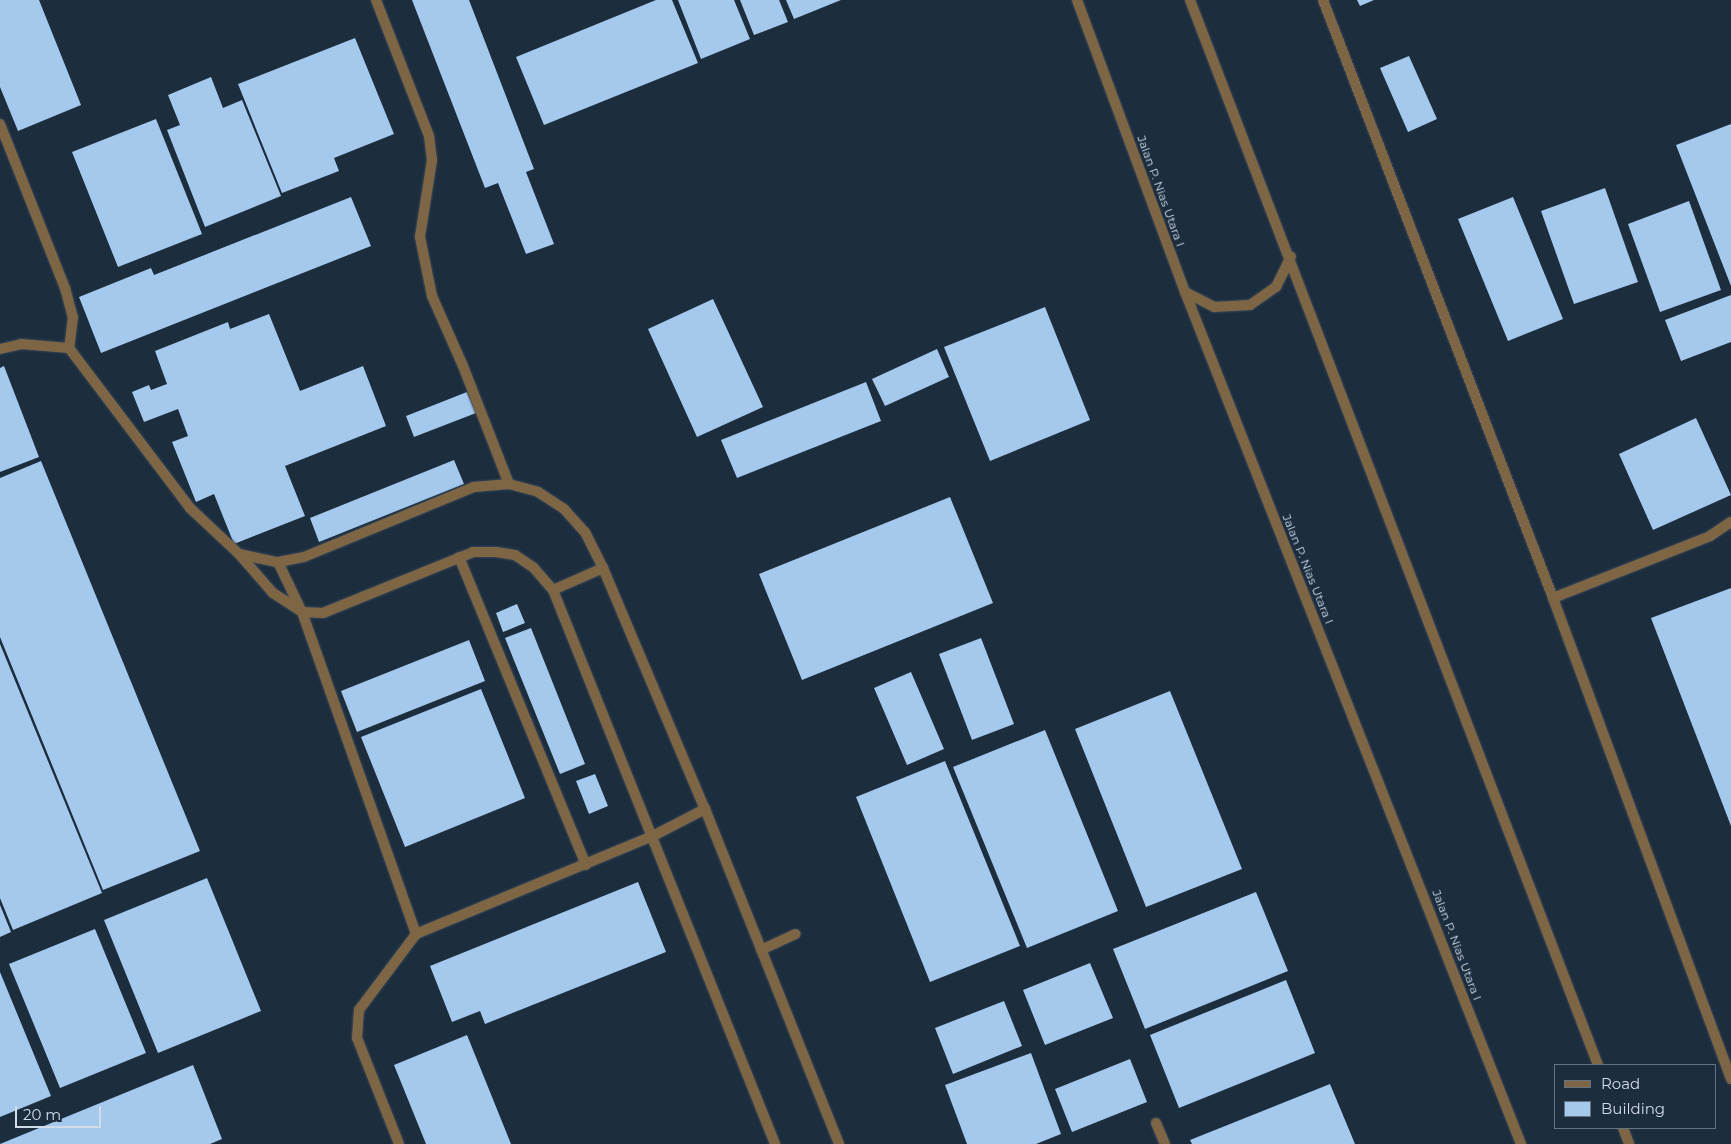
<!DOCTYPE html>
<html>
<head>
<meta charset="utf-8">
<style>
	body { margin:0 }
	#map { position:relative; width:1731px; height:1144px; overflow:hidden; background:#1c2d3e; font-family:Montserrat,sans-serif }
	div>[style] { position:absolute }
	.building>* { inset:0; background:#a4c9ed }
	.roads { filter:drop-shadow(0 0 1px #394959) drop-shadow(0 0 1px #394959) }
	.lane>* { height:10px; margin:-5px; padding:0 5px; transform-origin:5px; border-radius:5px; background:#7e6645 }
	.street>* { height:10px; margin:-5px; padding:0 5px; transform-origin:5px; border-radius:5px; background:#7e6645 }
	span { translate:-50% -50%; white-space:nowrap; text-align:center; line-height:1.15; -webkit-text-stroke:5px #1c2d3e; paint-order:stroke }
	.street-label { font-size:12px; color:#d2dce8 }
	.legend { position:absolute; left:1554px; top:1064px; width:162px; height:65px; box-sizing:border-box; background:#1c2d3e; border:1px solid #657382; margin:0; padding:6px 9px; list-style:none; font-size:15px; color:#d2dce8 }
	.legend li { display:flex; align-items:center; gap:10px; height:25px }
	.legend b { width:25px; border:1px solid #657382 }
	.scale { position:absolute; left:15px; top:1106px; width:86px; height:22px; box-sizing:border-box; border:2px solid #d2dce8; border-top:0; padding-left:6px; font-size:15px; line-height:18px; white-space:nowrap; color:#d2dce8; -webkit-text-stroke:4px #1c2d3e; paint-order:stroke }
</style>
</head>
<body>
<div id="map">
	<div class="building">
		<i style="clip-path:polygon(0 0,39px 0,81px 105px,18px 131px,0 87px)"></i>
		<i style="clip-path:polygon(412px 0,469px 0,534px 169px,526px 172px,554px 244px,526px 254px,498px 183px,485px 188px)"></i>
		<i style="clip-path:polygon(656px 0,672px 0,698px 63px,544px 125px,516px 57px)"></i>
		<i style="clip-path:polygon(678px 0,734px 0,750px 39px,701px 59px)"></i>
		<i style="clip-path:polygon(740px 0,779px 0,788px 22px,754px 35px)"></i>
		<i style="clip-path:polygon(786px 0,841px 0,794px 19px)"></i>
		<i style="clip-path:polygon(1357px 0,1374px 0,1360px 6px)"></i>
		<i style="clip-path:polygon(355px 38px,394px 134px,334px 158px,339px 171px,282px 193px,238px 84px)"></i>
		<i style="clip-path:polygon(1409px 56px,1437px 119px,1408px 132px,1380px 68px)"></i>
		<i style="clip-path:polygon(211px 77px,223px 108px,242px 100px,281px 196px,205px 227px,167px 130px,180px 125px,168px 95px)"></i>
		<i style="clip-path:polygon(156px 119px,202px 234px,118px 267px,72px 152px)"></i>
		<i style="clip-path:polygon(1731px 124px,1731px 286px,1676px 145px)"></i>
		<i style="clip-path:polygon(1605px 188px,1638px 282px,1574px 304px,1541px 211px)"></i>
		<i style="clip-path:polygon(351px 197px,371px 246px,101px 353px,79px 297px,151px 268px,154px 275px)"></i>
		<i style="clip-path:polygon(1513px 197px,1563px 319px,1508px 341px,1458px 219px)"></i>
		<i style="clip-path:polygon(1689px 201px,1721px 290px,1660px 312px,1628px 224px)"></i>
		<i style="clip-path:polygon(1731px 295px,1731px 342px,1681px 361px,1665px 320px)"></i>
		<i style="clip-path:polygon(713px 299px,763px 407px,697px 437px,648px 329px)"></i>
		<i style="clip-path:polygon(1045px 307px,1090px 420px,990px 461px,944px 347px)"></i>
		<i style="clip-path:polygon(269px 314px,300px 391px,363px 366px,386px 426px,285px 466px,305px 516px,234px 544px,214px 494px,196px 502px,172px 442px,188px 436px,178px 409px,144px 422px,132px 392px,149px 385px,151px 390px,167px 384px,155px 351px,228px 322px,230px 329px)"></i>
		<i style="clip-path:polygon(937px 349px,949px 377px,885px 406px,872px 379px)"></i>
		<i style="clip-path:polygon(4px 366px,39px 457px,0 472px,0 368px)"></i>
		<i style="clip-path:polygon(866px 382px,881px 421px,737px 478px,721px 440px)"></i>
		<i style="clip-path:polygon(467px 392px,476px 413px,414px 437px,406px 416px)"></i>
		<i style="clip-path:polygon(1696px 418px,1731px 495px,1653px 530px,1619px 454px)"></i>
		<i style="clip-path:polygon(454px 460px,464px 484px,319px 542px,310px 518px)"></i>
		<i style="clip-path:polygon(41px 461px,200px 851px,103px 890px,0 637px,0 478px)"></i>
		<i style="clip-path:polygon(950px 497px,993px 603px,802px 680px,759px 574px)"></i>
		<i style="clip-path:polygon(1731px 588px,1731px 826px,1651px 618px)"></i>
		<i style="clip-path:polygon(517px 604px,525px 623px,503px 632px,496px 613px)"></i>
		<i style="clip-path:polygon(531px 628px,585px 764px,560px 774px,505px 638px)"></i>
		<i style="clip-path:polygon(981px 638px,1014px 724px,972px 740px,939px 654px)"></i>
		<i style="clip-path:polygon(469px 640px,485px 681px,357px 732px,341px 691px)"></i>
		<i style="clip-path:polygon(0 644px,102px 893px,13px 930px,0 898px)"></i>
		<i style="clip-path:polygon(911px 672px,944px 749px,907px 765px,874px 688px)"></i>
		<i style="clip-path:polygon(481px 689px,525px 798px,405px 847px,361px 737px)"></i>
		<i style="clip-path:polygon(1170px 691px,1242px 869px,1146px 907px,1075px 729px)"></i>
		<i style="clip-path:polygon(1045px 730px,1118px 911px,1027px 948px,953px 767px)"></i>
		<i style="clip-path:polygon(945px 761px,1020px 946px,930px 982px,856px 797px)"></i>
		<i style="clip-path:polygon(595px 774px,608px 806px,589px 814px,576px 781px)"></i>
		<i style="clip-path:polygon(207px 878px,261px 1011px,158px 1053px,104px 920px)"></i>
		<i style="clip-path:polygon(638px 882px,666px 952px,485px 1024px,480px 1011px,452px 1022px,430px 966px)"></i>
		<i style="clip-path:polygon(1256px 892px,1288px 971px,1145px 1029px,1113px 949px)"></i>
		<i style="clip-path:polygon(0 905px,11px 932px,0 937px)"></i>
		<i style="clip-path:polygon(95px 929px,146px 1053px,60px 1088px,9px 964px)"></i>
		<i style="clip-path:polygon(1090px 963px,1113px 1018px,1045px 1045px,1023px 990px)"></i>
		<i style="clip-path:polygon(0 972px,51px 1096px,0 1117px)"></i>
		<i style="clip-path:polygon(1286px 980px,1315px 1053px,1179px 1108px,1150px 1035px)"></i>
		<i style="clip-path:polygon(1004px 1001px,1022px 1046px,953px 1074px,935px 1028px)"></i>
		<i style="clip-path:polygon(467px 1035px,511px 1144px,426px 1144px,394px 1065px)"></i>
		<i style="clip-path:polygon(1031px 1053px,1061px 1134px,1036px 1144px,967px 1144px,945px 1085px)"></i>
		<i style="clip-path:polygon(1130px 1059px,1147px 1102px,1072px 1132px,1055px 1089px)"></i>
		<i style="clip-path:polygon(193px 1065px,222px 1139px,210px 1144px,0 1144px)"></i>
		<i style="clip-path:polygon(1330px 1084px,1355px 1144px,1192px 1144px,1190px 1140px)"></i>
	</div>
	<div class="roads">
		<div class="lane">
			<i style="left:376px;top:0;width:146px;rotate:68.7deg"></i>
			<i style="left:429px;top:136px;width:24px;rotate:83deg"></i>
			<i style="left:432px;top:160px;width:78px;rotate:98.9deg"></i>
			<i style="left:420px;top:237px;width:60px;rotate:78.5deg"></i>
			<i style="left:432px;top:296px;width:77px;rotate:66.1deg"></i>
			<i style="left:463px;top:366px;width:127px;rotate:68.7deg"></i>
			<i style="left:1323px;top:0;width:641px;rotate:68.96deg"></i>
			<i style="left:1553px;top:598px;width:513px;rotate:69.69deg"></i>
			<i style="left:0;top:124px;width:176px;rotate:68.4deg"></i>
			<i style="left:65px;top:288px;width:30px;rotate:75deg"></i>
			<i style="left:73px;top:317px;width:31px;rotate:97deg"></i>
			<i style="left:69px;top:348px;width:201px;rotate:52.9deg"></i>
			<i style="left:190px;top:508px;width:67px;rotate:43.2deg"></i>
			<i style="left:239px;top:554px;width:52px;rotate:48.9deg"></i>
			<i style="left:273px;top:593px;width:35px;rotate:33deg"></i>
			<i style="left:302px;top:612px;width:21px;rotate:3deg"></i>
			<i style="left:323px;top:613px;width:162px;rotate:-22.1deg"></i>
			<i style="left:473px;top:552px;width:23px"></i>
			<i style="left:496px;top:552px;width:19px;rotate:9deg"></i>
			<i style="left:515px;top:555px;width:22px;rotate:34deg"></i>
			<i style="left:533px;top:567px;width:30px;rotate:49deg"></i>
			<i style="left:553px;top:590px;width:597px;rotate:68.16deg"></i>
			<i style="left:0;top:349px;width:22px;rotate:-13deg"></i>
			<i style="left:21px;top:344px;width:48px;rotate:4.8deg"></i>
			<i style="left:239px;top:554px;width:40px;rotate:12deg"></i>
			<i style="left:278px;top:562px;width:26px;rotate:-11deg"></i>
			<i style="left:304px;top:557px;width:184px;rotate:-22.4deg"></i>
			<i style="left:474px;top:487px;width:35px;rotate:-5deg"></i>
			<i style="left:509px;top:484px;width:30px;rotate:15deg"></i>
			<i style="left:538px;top:492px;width:31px;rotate:33deg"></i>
			<i style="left:564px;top:509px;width:31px;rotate:48deg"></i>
			<i style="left:585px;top:532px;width:40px;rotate:63.4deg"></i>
			<i style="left:603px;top:568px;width:262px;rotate:67.1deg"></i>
			<i style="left:705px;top:809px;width:361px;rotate:68.2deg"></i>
			<i style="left:459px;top:557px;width:333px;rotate:67.6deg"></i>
			<i style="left:278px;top:562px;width:55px;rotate:64.4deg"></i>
			<i style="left:302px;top:612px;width:342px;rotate:70.5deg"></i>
			<i style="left:553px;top:590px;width:55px;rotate:-23.7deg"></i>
			<i style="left:1553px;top:598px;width:169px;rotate:-21.5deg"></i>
			<i style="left:1710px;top:536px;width:25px;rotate:-34deg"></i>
			<i style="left:761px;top:950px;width:38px;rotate:-25deg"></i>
			<i style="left:1156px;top:1123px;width:23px;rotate:67deg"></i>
			<i style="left:399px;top:1144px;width:114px;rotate:-111.6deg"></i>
			<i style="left:357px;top:1038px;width:28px;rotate:-86deg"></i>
			<i style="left:359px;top:1010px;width:95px;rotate:-53.1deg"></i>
			<i style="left:416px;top:934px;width:256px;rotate:-22.5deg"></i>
			<i style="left:653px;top:836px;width:59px;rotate:-27.4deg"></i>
		</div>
		<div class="street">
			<i style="left:1077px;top:0;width:311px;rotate:69.7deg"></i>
			<i style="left:1185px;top:292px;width:916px;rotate:68.48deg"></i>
			<i style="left:1190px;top:0;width:1140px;rotate:69.04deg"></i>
			<i style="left:1185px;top:292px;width:33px;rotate:27deg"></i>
			<i style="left:1214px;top:307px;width:36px;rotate:-3deg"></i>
			<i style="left:1250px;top:305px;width:32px;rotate:-35deg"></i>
			<i style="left:1276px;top:287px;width:34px;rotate:-64deg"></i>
			<i style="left:1623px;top:1128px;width:17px;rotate:69deg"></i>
		</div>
	</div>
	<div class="street-label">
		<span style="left:1161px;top:191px;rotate:70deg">Jalan P. Nias Utara I</span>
		<span style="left:1308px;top:569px;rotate:68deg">Jalan P. Nias Utara I</span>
		<span style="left:1457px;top:945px;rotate:69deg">Jalan P. Nias Utara I</span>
	</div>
	<ul class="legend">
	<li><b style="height:6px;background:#7e6645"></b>Road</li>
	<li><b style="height:14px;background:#a4c9ed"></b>Building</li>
	</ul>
	<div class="scale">20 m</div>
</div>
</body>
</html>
